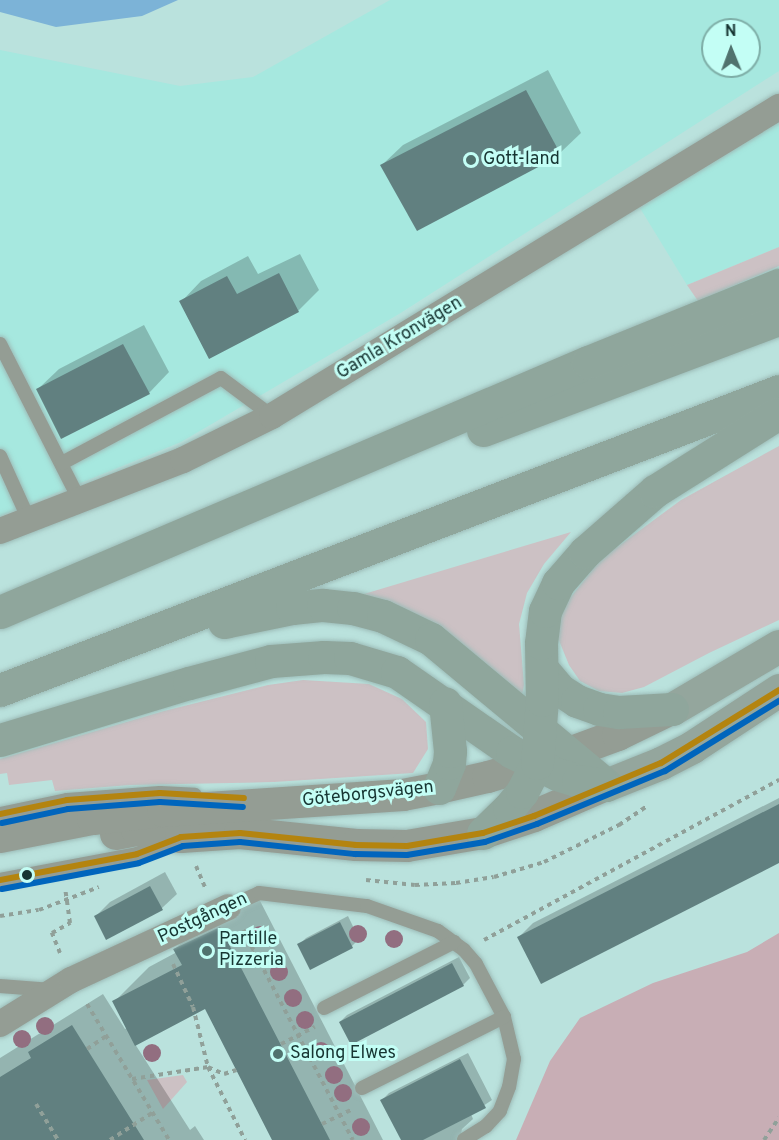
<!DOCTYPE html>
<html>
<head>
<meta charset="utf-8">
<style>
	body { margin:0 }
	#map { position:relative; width:779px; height:1140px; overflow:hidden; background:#bae2dd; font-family:Overpass,sans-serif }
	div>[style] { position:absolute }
	.built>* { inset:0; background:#a6e8df }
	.green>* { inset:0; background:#ccc1c4 }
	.forest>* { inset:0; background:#c8aeb5 }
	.water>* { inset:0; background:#7cb3d7 }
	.shadow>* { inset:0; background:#0003 }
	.building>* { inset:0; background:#618080 }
	.path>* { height:4px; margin-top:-2px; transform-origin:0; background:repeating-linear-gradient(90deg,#90a099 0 4.5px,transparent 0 9px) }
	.roads { filter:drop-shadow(0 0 2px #9dbcb8) drop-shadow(0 0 2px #9dbcb8) }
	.service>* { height:14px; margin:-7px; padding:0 7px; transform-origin:7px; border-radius:7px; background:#949d94 }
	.minor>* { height:26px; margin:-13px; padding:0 13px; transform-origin:13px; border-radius:13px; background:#949d94 }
	.tertiary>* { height:32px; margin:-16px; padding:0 16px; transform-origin:16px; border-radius:16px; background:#949d94 }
	.secondary>* { height:33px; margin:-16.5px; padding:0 16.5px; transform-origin:16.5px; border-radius:16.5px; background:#94a69d }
	.motorway>* { height:33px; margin:-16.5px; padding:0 16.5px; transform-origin:16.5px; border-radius:16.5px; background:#8fa69c }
	.bus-1>* { height:6px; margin:-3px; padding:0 3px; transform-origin:3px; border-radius:3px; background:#b4840f }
	.bus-2>* { height:6px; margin:-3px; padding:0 3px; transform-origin:3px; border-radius:3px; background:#0065bd }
	.trees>* { width:18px; height:18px; margin:-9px; border-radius:50%; background:#926e80 }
	.dots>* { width:16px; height:16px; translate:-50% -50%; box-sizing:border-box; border:3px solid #c3fef5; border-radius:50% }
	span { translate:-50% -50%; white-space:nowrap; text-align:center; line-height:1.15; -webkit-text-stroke:6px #c3fef5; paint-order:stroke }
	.poi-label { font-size:18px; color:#173532 }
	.left { translate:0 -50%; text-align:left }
	.street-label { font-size:18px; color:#173532 }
	.north { position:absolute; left:701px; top:18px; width:60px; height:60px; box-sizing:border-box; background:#c3fef5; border:2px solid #7eaea7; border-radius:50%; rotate:359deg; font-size:16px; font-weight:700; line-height:24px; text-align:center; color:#173532 }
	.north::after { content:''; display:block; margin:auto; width:21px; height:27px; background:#50726e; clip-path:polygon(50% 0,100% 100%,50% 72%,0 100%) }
</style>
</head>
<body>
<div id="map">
	<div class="built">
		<i style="clip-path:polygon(evenodd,390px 0,779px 0,779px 71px,399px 314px,181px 442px,0 516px,0 50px,180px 86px,253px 77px,390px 0,713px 30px,749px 30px,749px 66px,713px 66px,713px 30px)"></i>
		<i style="clip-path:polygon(779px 119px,779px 247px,687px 285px,640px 208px)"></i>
	</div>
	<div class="green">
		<i style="clip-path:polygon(779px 247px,779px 266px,698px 301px,687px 285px)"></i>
		<i style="clip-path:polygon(779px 446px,779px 620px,709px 653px,644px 687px,622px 693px,599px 691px,580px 681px,569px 665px,558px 638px,560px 618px,567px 602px,601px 559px,681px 500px)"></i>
		<i style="clip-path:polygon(571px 532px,544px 564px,527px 593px,519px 624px,524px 685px,521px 700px,364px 594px)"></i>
		<i style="clip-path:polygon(303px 680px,369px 684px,402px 699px,426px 722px,428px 749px,413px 773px,274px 782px,130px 785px,55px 791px,52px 780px,9px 785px,7px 773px,0 774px,0 759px,164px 711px,268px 685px)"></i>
		<i style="clip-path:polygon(183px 1075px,187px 1082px,163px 1109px,147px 1080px)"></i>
	</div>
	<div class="forest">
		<i style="clip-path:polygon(779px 933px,779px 1140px,516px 1140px,550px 1061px,580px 1018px,653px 983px,747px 952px)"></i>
	</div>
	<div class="water">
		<i style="clip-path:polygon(0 0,178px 0,142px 16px,56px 27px,0 12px)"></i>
	</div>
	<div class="shadow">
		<i style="clip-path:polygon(548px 70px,581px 133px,560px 153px,382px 165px,403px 145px)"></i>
		<i style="clip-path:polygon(300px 254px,319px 290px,298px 311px,181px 302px,201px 281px,248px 256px,258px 274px)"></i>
		<i style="clip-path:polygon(144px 325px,169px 372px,149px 393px,38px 389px,59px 369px)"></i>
		<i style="clip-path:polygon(779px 798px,779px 861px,519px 937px,533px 923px)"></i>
		<i style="clip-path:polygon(165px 872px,177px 894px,162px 908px,107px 938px,96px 916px,110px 902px)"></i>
		<i style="clip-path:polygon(256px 893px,383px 1140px,274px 1140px,205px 1007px,135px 1044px,190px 1130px,195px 1126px,204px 1140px,0 1140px,0 1058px,103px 994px,125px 1029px,127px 1028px,114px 1002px,149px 967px,177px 952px,175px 949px,210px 914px)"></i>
		<i style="clip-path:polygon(348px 916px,359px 939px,352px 946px,310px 968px,299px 945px,306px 938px)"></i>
		<i style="clip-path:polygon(459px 957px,470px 978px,463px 985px,352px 1043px,340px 1022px,347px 1015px)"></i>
		<i style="clip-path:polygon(468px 1053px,492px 1100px,471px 1114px,473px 1119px,462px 1129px,461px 1134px,468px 1140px,402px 1140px,382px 1100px,389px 1093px)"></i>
	</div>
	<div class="building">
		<i style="clip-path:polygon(526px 90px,561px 155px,417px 231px,380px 165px)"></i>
		<i style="clip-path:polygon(279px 273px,299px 312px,209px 359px,179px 301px,227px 276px,237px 294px)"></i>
		<i style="clip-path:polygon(123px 344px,150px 394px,61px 439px,36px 389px)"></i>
		<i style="clip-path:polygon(779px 804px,779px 863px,541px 984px,517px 937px)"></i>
		<i style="clip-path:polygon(150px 886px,163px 910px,106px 940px,94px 916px)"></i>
		<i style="clip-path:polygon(340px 922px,353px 948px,310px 970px,297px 944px)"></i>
		<i style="clip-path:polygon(220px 927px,237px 960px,330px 1140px,272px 1140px,205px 1009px,135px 1046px,112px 1001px,182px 965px,173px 949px)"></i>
		<i style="clip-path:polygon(452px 963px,464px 986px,351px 1045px,339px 1022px)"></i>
		<i style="clip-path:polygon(72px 1025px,97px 1065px,144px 1140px,0 1140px,0 1077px,31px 1058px,28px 1052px)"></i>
		<i style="clip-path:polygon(460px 1059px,486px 1108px,423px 1140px,401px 1140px,380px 1100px)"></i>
	</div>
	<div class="path">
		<i style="left:196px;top:866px;width:23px;rotate:67deg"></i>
		<i style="left:366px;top:880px;width:49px;rotate:5.8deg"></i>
		<i style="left:415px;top:885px;width:41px;rotate:-2.8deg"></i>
		<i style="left:456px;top:883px;width:38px;rotate:-9deg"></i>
		<i style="left:494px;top:877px;width:52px;rotate:-16.7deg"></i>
		<i style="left:544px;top:862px;width:84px;rotate:-26.3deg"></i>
		<i style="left:619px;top:825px;width:34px;rotate:-34deg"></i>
		<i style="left:0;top:916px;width:39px;rotate:-9deg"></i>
		<i style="left:39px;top:910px;width:64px;rotate:-21deg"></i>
		<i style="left:243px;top:930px;width:237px;rotate:62.4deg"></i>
		<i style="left:484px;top:940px;width:336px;rotate:-28.5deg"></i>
		<i style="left:60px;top:953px;width:22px;rotate:-112deg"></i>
		<i style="left:52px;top:933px;width:21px;rotate:-29deg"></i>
		<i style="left:70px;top:923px;width:34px;rotate:-98deg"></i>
		<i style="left:237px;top:960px;width:19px;rotate:-28deg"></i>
		<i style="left:173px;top:964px;width:47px;rotate:65.1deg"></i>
		<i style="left:193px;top:1007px;width:62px;rotate:76deg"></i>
		<i style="left:208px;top:1067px;width:82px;rotate:63.1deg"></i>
		<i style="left:87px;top:1004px;width:159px;rotate:58.9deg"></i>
		<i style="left:281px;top:1044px;width:38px;rotate:-27deg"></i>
		<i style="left:87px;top:1049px;width:23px;rotate:-34deg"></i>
		<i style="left:132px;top:1079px;width:77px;rotate:-9deg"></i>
		<i style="left:208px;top:1067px;width:17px;rotate:24deg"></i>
		<i style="left:224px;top:1074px;width:13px;rotate:-18deg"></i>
		<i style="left:36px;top:1104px;width:42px;rotate:58.6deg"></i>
		<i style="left:322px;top:1124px;width:34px;rotate:-26deg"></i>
		<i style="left:110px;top:1140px;width:50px;rotate:-32.7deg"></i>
		<i style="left:764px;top:1140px;width:27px;rotate:-56deg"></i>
	</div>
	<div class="roads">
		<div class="service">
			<i style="left:0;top:344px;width:176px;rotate:63deg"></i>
			<i style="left:0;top:456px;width:70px;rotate:65.6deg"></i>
			<i style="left:62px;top:463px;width:180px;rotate:-28.1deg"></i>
			<i style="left:221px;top:378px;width:64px;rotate:36.7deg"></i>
			<i style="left:0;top:814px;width:68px;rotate:-11.8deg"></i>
			<i style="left:67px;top:800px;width:93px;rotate:-4.3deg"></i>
			<i style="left:160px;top:793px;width:35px;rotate:3deg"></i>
			<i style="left:0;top:880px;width:139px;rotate:-10.7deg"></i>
			<i style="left:137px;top:854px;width:32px;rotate:-22deg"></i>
			<i style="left:228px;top:907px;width:34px;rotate:-24deg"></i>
			<i style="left:259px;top:893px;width:109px;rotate:6.9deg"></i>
			<i style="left:367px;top:906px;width:75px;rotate:19.4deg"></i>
			<i style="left:438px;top:931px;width:32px;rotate:36deg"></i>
			<i style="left:464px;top:950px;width:18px;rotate:49deg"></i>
			<i style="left:476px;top:964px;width:60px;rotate:62.2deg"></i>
			<i style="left:504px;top:1017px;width:43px;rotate:76.6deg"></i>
			<i style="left:514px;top:1059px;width:28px;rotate:100deg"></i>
			<i style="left:509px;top:1087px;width:26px;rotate:111deg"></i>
			<i style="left:500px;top:1111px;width:21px;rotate:133deg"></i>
			<i style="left:486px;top:1126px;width:26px;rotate:148deg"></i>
			<i style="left:0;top:986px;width:52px;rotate:4.4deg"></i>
			<i style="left:324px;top:1008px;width:146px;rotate:-26.9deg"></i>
			<i style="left:362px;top:1088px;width:159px;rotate:-26.6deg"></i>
		</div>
		<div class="minor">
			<i style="left:0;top:531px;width:196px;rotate:-21.2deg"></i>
			<i style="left:183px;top:460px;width:99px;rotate:-26.3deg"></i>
			<i style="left:272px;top:416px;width:594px;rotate:-31.36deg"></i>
			<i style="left:0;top:1024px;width:84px;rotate:-31.8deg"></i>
			<i style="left:71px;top:980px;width:173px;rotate:-24.9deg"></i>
		</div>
		<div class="tertiary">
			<i style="left:116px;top:834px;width:21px;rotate:-11deg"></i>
			<i style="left:137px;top:830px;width:45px;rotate:9deg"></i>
			<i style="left:181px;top:837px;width:59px;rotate:-3.9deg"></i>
			<i style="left:240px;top:833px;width:117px;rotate:5.9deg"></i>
			<i style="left:356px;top:845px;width:51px;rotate:1.1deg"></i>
			<i style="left:407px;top:846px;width:77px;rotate:-9.7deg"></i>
			<i style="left:483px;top:833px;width:54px;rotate:-18.4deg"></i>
			<i style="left:534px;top:816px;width:78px;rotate:-23.3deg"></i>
			<i style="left:0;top:837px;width:95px;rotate:-11deg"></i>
			<i style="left:93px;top:819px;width:70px;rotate:-6.5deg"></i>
			<i style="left:163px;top:811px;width:241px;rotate:-3.8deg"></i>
			<i style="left:403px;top:795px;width:37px;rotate:-11deg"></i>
			<i style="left:439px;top:788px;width:50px;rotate:-12.7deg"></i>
			<i style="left:488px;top:777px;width:84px;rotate:-16.5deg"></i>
			<i style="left:569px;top:753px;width:52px;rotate:-20.2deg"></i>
			<i style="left:618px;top:735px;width:59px;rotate:-26.1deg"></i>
		</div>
		<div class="secondary">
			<i style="left:672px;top:709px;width:124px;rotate:-30.5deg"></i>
			<i style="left:606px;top:785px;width:59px;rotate:-21.8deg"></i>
			<i style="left:661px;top:763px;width:35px;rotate:-27deg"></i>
			<i style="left:692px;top:747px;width:104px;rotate:-33.2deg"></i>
		</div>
		<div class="motorway">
			<i style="left:483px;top:430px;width:316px;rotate:-20.6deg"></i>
			<i style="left:0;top:612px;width:639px;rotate:-23.03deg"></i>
			<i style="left:588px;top:362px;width:206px;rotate:-22deg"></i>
			<i style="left:224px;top:622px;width:69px;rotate:-11.6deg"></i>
			<i style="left:292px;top:608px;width:31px;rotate:-6deg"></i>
			<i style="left:323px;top:605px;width:30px;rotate:6deg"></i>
			<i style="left:353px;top:608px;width:31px;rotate:15deg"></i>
			<i style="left:383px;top:616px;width:53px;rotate:25.6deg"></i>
			<i style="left:431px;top:639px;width:228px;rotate:39.8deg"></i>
			<i style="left:543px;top:670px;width:26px;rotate:50deg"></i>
			<i style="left:560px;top:690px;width:20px;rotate:33deg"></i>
			<i style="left:577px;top:701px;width:23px;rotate:20deg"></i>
			<i style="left:599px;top:709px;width:20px;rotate:9deg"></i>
			<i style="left:619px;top:712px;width:53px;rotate:-3.2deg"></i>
			<i style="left:0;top:690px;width:834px;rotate:-21deg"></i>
			<i style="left:0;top:740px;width:197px;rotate:-16.8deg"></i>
			<i style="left:189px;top:683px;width:85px;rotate:-15deg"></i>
			<i style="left:271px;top:661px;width:53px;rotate:-4.3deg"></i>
			<i style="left:324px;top:657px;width:26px;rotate:2deg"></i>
			<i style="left:350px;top:658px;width:49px;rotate:16.6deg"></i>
			<i style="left:397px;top:672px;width:140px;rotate:34.8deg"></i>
			<i style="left:512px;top:752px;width:50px;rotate:26.1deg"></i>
			<i style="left:557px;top:774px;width:22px;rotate:18deg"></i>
			<i style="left:578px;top:781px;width:26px;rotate:9deg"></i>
			<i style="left:439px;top:788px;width:27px;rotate:-68deg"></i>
			<i style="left:449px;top:763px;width:12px;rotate:-85deg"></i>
			<i style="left:450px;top:751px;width:48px;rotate:-95.9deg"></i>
			<i style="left:483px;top:833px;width:36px;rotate:-44deg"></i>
			<i style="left:509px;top:808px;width:21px;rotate:-51deg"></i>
			<i style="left:522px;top:792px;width:33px;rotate:-63deg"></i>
			<i style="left:537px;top:763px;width:63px;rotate:-85.5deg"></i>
			<i style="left:542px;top:700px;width:57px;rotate:-91deg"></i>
			<i style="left:541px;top:643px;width:32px;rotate:-83deg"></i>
			<i style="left:545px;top:611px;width:31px;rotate:-65deg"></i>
			<i style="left:558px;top:583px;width:41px;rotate:-48.9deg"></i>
			<i style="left:585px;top:552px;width:93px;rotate:-41.1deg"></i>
			<i style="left:655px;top:491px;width:146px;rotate:-32.2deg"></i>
		</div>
	</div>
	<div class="bus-1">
		<i style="left:0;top:814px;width:68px;rotate:-11.8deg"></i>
		<i style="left:67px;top:800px;width:93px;rotate:-4.3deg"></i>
		<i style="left:160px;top:793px;width:84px;rotate:3.4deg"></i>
		<i style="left:0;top:880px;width:139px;rotate:-10.7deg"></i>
		<i style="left:137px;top:854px;width:47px;rotate:-21.1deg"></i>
		<i style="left:181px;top:837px;width:59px;rotate:-3.9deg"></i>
		<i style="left:240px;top:833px;width:117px;rotate:5.9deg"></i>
		<i style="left:356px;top:845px;width:51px;rotate:1.1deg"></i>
		<i style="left:407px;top:846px;width:77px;rotate:-9.7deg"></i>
		<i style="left:483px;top:833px;width:54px;rotate:-18.4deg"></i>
		<i style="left:534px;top:816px;width:138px;rotate:-22.7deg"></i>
		<i style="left:661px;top:763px;width:139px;rotate:-31.7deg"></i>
	</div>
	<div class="bus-2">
		<i style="left:2px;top:823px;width:67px;rotate:-12deg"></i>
		<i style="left:68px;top:809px;width:92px;rotate:-4.4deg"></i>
		<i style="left:160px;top:802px;width:83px;rotate:3.4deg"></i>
		<i style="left:2px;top:889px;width:139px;rotate:-10.7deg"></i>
		<i style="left:139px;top:863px;width:47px;rotate:-21.1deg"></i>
		<i style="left:183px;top:846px;width:57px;rotate:-4deg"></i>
		<i style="left:240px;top:842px;width:116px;rotate:6deg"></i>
		<i style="left:355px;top:854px;width:52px;rotate:1.1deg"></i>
		<i style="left:407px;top:855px;width:79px;rotate:-9.5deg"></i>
		<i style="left:485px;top:842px;width:55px;rotate:-19.1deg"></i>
		<i style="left:537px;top:824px;width:139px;rotate:-22.5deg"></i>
		<i style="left:665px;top:771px;width:134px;rotate:-31.6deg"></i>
	</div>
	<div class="trees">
		<i style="left:358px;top:934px"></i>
		<i style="left:260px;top:935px"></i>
		<i style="left:394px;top:939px"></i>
		<i style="left:279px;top:972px"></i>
		<i style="left:293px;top:998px"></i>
		<i style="left:305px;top:1020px"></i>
		<i style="left:45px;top:1026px"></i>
		<i style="left:22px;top:1039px"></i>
		<i style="left:321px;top:1051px"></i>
		<i style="left:152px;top:1053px"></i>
		<i style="left:334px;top:1075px"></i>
		<i style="left:343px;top:1093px"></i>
		<i style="left:361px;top:1127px"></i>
	</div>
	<div class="dots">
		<i style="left:471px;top:160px;background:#50726e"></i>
		<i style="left:27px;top:875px;background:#173532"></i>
		<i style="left:207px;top:951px;background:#50726e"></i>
		<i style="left:278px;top:1054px;background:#50726e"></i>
	</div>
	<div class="poi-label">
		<span class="left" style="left:483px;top:160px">Gott-land</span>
		<span class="left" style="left:219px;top:951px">Partille<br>Pizzeria</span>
		<span class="left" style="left:290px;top:1054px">Salong Elwes</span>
	</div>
	<div class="street-label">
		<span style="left:400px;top:339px;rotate:-31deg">Gamla Kronvägen</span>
		<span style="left:368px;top:795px;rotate:-6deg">Göteborgsvägen</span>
		<span style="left:203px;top:919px;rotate:-25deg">Postgången</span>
	</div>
	<div class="north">N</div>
</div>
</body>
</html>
